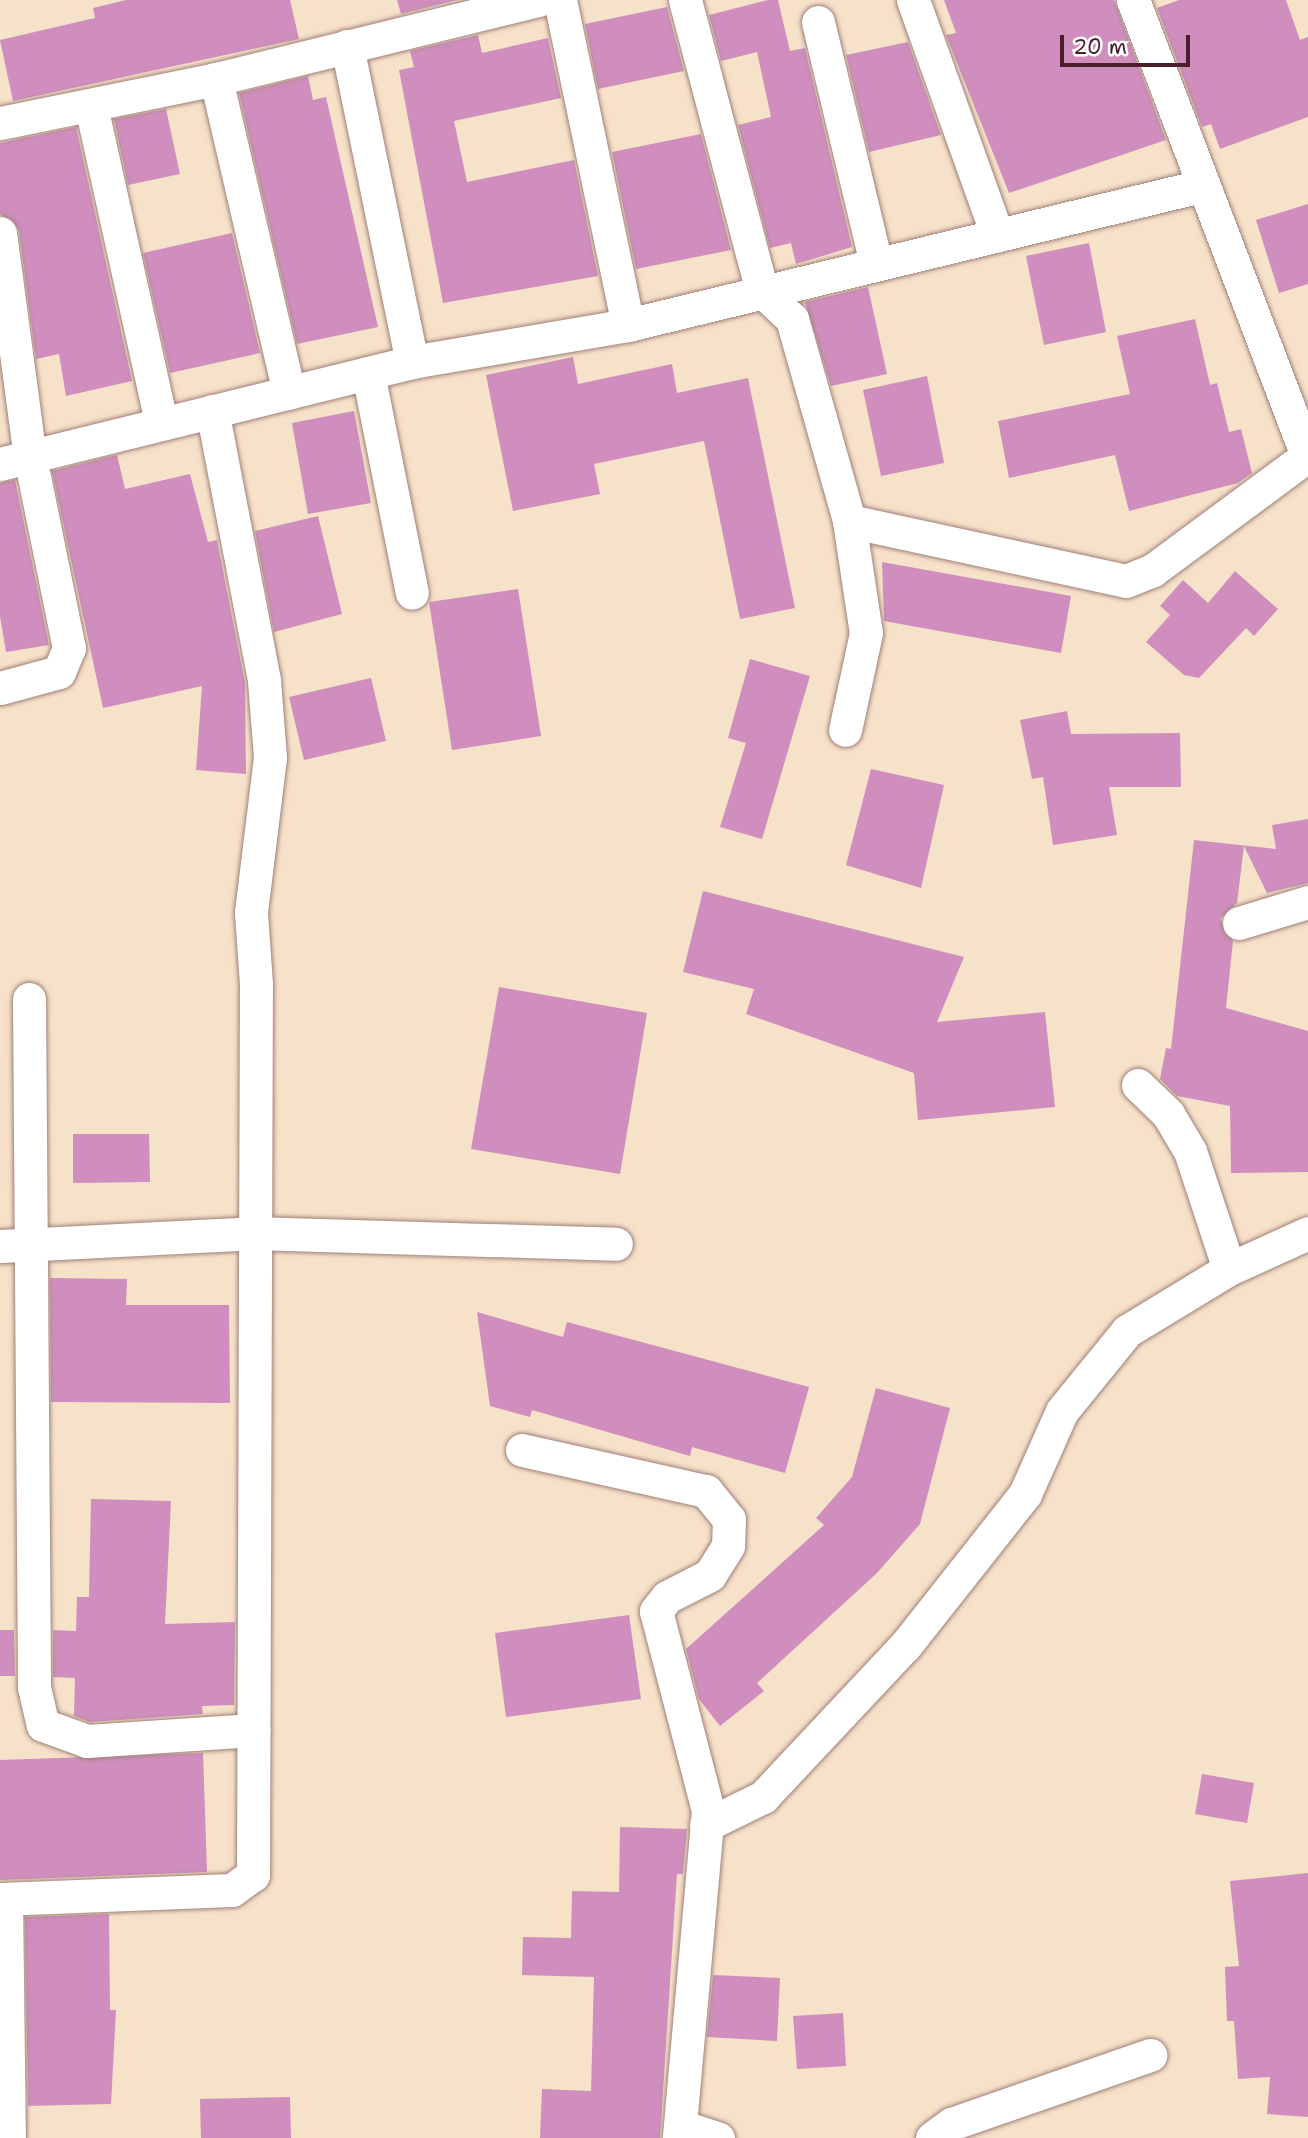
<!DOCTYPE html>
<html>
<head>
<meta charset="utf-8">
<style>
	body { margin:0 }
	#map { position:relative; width:1308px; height:2138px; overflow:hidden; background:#f6e1c9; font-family:"Shantell Sans",sans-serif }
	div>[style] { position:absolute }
	.building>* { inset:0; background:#cf8ebd }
	.roads { filter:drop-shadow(0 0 2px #a0807a) drop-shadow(0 0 2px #a0807a) }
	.street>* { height:33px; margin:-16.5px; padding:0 16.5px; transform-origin:16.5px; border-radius:16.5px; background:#fff }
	span { translate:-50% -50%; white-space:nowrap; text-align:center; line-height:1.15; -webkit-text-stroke:5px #fff; paint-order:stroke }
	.scale { position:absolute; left:1060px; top:35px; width:130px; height:32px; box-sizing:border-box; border:4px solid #4a1f2b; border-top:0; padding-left:9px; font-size:21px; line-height:24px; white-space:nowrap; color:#4a1f2b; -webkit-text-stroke:5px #fff; paint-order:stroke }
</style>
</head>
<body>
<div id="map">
	<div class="building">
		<i style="clip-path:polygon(126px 0,290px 0,299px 39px,13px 101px,0 40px,95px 18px,93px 8px)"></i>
		<i style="clip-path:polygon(397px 0,457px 0,401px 14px)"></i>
		<i style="clip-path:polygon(768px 0,778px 0,790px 51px,805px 48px,852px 247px,796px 264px,791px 243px,770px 248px,738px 125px,771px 117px,757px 52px,721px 61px,709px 15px)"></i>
		<i style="clip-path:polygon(944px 0,1114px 0,1166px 140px,1009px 193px,946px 35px,956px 33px)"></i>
		<i style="clip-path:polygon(1179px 0,1286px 0,1300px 40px,1308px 37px,1308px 117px,1220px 149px,1211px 124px,1202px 127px,1157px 8px)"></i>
		<i style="clip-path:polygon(667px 7px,684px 71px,598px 89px,585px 24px)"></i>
		<i style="clip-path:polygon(478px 35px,482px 53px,548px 38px,561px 98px,454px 121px,467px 182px,574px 160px,598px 276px,443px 303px,399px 70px,414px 67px,410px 51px)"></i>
		<i style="clip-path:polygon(908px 42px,941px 135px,869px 152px,846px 55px)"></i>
		<i style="clip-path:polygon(308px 76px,313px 100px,326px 97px,378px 327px,297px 344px,239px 93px)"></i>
		<i style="clip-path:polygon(166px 109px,180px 174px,128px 185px,114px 119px)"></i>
		<i style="clip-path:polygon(76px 127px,132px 381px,66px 396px,59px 354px,36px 359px,19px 230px,0 214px,0 143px)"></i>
		<i style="clip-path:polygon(701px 134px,731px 250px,636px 269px,612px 152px)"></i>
		<i style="clip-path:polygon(1308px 204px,1308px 284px,1279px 293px,1256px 220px)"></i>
		<i style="clip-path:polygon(232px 233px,260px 353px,170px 373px,143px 253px)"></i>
		<i style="clip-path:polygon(1089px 243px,1106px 332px,1044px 345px,1026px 256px)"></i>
		<i style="clip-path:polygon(868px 287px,887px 374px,831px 386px,805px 302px)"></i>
		<i style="clip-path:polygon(1195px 319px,1210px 385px,1217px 383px,1229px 432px,1241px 429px,1252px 473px,1238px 483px,1129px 511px,1115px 455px,1009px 478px,998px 421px,1130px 394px,1117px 336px)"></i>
		<i style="clip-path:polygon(573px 357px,578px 384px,672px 364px,677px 393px,748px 378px,795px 608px,740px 619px,704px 441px,594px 464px,600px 494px,513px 511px,486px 375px)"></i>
		<i style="clip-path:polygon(927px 376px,944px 463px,881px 476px,863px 390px)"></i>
		<i style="clip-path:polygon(354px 411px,371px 503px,308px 514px,292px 423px)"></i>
		<i style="clip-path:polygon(117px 455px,125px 489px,190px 474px,208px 542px,217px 540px,245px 683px,246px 774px,196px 770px,202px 686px,103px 708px,52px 471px)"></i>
		<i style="clip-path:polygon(15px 480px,49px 645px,6px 652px,0 616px,0 483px)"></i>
		<i style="clip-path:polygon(318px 516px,342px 614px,274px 632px,255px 531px)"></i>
		<i style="clip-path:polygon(882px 562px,1071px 596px,1061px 653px,884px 621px)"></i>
		<i style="clip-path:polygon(1235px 571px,1278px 609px,1254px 636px,1246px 628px,1199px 678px,1184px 675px,1146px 642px,1170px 615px,1160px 606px,1183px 580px,1208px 603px)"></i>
		<i style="clip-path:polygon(518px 589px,541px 736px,452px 750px,429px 602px)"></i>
		<i style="clip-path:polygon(750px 659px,810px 676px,762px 839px,720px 827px,746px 743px,728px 738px)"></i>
		<i style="clip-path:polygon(371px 678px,386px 741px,304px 760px,289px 697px)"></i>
		<i style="clip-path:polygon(1067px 711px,1071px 734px,1180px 733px,1181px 787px,1109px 787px,1117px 835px,1053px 845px,1043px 777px,1032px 779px,1020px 720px)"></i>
		<i style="clip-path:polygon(871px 769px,944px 785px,921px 888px,846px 865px)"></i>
		<i style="clip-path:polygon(1308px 819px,1308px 883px,1267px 893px,1244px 846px,1237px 903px,1220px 919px,1233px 941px,1226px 1008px,1308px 1031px,1308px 1172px,1231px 1173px,1230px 1106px,1177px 1096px,1160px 1079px,1166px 1048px,1171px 1049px,1194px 840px,1276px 849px,1272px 825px)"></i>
		<i style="clip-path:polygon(703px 891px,964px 957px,937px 1022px,1045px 1012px,1055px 1107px,918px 1120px,914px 1073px,746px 1014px,754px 989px,683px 972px)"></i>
		<i style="clip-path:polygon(499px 987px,647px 1013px,620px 1174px,471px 1149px)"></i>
		<i style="clip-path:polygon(73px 1134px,149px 1134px,150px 1182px,73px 1183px)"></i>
		<i style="clip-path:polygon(50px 1278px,127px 1279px,126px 1305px,229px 1305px,230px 1403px,51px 1402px)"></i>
		<i style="clip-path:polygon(477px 1312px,563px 1337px,567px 1322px,809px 1387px,785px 1473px,692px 1447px,690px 1456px,532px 1410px,530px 1417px,490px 1406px)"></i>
		<i style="clip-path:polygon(876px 1388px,950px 1408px,920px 1524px,877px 1573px,757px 1683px,764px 1691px,720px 1726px,699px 1699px,686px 1649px,824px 1525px,816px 1518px,852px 1477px)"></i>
		<i style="clip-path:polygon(91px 1499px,171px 1501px,165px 1624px,235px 1622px,234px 1705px,202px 1706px,203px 1714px,90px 1722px,74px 1716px,75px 1678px,53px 1677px,53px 1630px,76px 1631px,77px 1597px,89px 1597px)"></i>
		<i style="clip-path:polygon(629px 1615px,641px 1699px,506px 1717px,495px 1633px)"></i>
		<i style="clip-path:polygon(0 1630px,14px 1630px,15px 1676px,0 1676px)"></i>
		<i style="clip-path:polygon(203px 1753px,207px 1872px,0 1880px,0 1760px)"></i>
		<i style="clip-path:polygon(1202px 1774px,1254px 1783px,1247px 1823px,1195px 1814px)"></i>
		<i style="clip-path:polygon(620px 1827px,687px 1829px,683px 1874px,677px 1874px,660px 2138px,540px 2138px,542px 2089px,591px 2091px,594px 1977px,522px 1975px,523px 1937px,571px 1938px,572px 1891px,619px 1892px)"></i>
		<i style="clip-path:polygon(1308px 1873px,1308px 2117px,1267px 2114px,1270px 2077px,1238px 2079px,1234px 2021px,1227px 2021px,1225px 1967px,1239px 1966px,1230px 1881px)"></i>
		<i style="clip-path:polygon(109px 1914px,110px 2010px,116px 2010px,111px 2104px,28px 2106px,25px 1917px)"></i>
		<i style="clip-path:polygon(713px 1975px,780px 1978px,777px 2041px,707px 2037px)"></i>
		<i style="clip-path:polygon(843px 2013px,846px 2066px,797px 2069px,793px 2016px)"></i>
		<i style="clip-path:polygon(290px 2097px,291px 2138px,201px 2138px,200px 2099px)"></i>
	</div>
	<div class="roads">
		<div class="street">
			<i style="left:560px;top:0;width:332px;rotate:78.2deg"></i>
			<i style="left:685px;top:0;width:301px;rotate:75.2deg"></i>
			<i style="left:762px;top:291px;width:41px;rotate:43deg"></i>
			<i style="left:792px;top:319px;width:210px;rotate:74.2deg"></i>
			<i style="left:849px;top:521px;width:113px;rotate:81.4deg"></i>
			<i style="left:866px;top:633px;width:99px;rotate:102.2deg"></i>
			<i style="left:913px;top:0;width:250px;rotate:70.3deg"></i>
			<i style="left:1133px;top:0;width:490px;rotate:69.1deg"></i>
			<i style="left:818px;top:22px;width:248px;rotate:76.5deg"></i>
			<i style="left:347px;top:46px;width:323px;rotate:78.4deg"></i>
			<i style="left:216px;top:79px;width:322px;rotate:76.9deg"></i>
			<i style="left:91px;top:106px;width:323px;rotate:77.5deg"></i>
			<i style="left:0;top:123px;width:220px;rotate:-11.5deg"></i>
			<i style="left:216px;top:79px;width:332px;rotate:-13.8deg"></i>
			<i style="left:0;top:233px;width:226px;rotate:82.4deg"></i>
			<i style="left:30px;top:457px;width:195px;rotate:78.5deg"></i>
			<i style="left:69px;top:648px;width:26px;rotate:113deg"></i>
			<i style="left:59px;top:672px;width:61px;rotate:164.8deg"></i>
			<i style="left:368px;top:373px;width:224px;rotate:78.7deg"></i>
			<i style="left:0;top:464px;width:424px;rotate:-13.9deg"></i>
			<i style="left:412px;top:362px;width:219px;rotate:-9.7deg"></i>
			<i style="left:628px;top:325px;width:590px;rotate:-13.64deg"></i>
			<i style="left:849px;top:521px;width:283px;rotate:12.2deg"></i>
			<i style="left:1126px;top:581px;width:29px;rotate:-22deg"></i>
			<i style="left:1153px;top:570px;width:192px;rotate:-36.5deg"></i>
			<i style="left:1239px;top:923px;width:72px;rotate:-16.9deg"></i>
			<i style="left:29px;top:999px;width:688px;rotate:89.58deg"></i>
			<i style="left:34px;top:1687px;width:39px;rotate:77deg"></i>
			<i style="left:43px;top:1725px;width:47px;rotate:20deg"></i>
			<i style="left:87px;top:1741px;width:167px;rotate:-3.8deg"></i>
			<i style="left:1138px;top:1085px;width:42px;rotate:44deg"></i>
			<i style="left:1168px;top:1114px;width:43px;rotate:59.3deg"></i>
			<i style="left:1190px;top:1151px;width:124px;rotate:71.7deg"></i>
			<i style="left:0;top:1246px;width:253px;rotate:-2.9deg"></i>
			<i style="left:253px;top:1233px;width:363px;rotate:1.7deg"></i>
			<i style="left:522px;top:1450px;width:189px;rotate:12.6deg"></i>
			<i style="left:706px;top:1491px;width:36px;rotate:51deg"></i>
			<i style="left:729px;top:1519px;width:27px;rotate:92deg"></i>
			<i style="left:728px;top:1546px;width:34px;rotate:122deg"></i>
			<i style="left:710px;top:1575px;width:48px;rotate:152.9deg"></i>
			<i style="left:667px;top:1597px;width:18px;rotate:128deg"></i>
			<i style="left:656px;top:1611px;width:207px;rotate:75.4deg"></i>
			<i style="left:708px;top:1811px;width:328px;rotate:95.1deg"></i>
			<i style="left:706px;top:1825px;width:64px;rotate:-26.2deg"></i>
			<i style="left:763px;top:1797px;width:207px;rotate:-46.8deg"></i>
			<i style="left:905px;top:1646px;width:194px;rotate:-51.7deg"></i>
			<i style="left:1025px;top:1494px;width:91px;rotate:-66deg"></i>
			<i style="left:1062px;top:1411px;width:103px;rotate:-50.9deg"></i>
			<i style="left:1127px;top:1331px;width:119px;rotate:-31.3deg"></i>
			<i style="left:1229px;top:1269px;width:87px;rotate:-24.5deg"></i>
			<i style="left:0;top:1899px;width:232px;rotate:-2.2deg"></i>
			<i style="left:232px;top:1890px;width:26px;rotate:-36deg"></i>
			<i style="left:253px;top:1875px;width:891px;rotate:-89.81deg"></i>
			<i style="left:256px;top:984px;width:72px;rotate:-94deg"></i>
			<i style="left:251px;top:912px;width:156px;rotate:-83deg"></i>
			<i style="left:270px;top:757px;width:77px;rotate:-94.5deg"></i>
			<i style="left:264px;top:680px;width:274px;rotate:-100.9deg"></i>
			<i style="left:6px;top:1899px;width:239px;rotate:89.3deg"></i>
			<i style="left:680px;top:2126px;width:40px;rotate:18deg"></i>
			<i style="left:932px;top:2138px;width:24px;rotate:-36deg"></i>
			<i style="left:951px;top:2124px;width:211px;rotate:-19.1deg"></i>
		</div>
	</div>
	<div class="scale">20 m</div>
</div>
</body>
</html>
